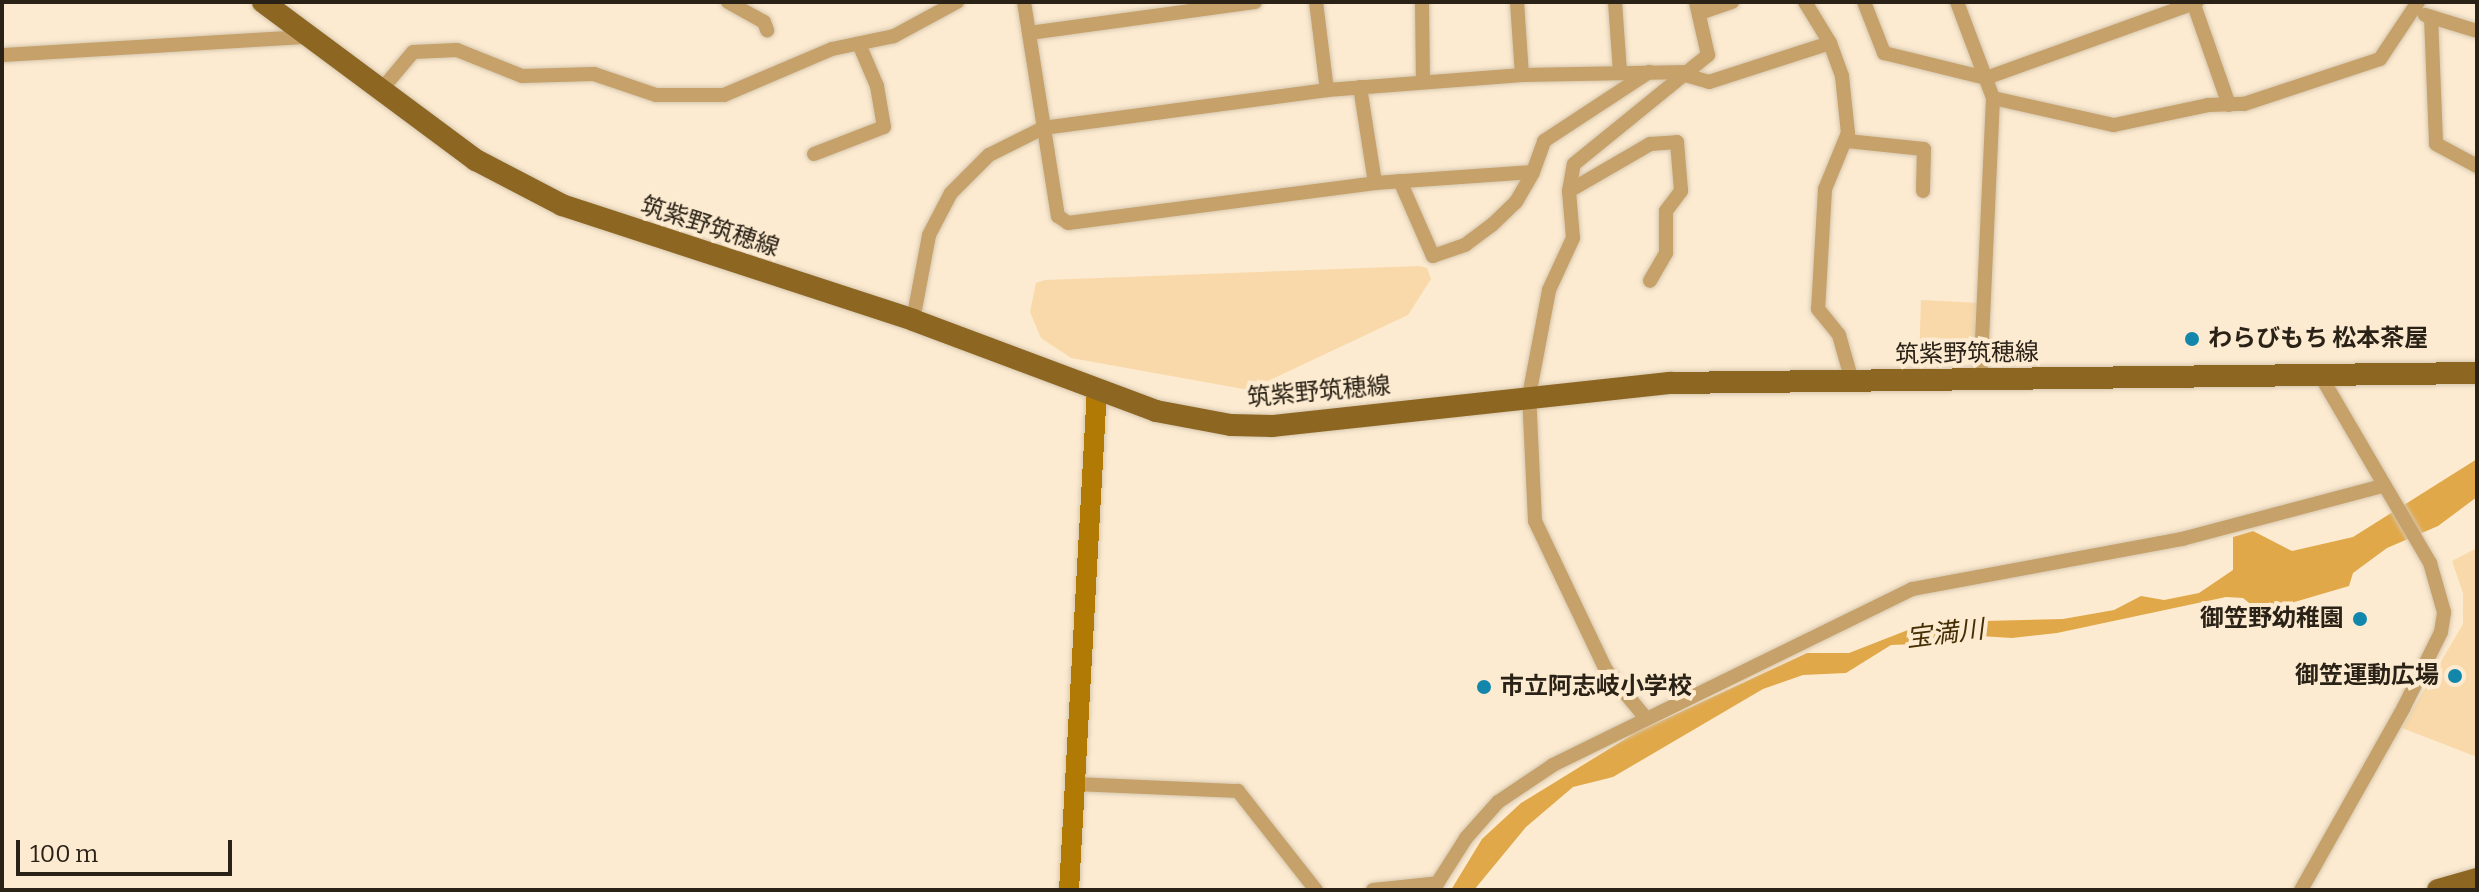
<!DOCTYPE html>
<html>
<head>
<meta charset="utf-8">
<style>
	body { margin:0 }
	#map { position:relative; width:2479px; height:892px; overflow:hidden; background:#fcebd1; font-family:Bitter,"Noto Sans JP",serif }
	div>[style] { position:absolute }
	.green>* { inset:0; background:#f9d9a9 }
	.water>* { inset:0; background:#e1a84a }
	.roads { filter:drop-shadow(0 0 2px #d6c7af) drop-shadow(0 0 2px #d6c7af) }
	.street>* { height:14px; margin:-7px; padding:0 7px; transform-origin:7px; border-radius:7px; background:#c6a169 }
	.secondary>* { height:20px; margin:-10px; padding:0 10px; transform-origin:10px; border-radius:10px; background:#b07a04 }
	.primary>* { height:22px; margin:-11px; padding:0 11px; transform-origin:11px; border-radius:11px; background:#8d6622 }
	.dots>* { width:22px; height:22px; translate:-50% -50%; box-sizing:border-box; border:4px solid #fcebd1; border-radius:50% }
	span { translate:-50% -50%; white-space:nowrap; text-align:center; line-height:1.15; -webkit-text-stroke:8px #fcebd1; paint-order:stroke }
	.street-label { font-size:24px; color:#2a2216 }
	.poi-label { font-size:24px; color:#2a2216; font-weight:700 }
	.left { translate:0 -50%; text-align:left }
	.right { translate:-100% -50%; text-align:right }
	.water-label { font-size:26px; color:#452e04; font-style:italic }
	.frame { position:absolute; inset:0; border:4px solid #2a2216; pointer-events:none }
	.scale { position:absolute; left:16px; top:840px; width:216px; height:36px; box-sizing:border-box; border:4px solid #2a2216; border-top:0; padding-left:10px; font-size:24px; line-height:28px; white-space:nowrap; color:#2a2216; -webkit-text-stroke:6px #fcebd1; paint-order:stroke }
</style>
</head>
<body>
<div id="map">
	<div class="green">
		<i style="clip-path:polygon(1419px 266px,1427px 268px,1431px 279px,1408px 315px,1249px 390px,1071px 358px,1041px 338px,1030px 312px,1036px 283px,1045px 280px)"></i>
		<i style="clip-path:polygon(1921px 300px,1979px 303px,1977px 356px,1967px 363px,1919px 361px)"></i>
		<i style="clip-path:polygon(2477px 548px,2477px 757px,2402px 728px,2463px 624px,2463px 593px,2452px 561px)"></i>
	</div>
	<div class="water">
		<i style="clip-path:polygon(2477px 459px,2477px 497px,2438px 526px,2387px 548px,2353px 573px,2349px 586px,2260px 612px,2243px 598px,2226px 597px,2057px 633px,2012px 638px,1964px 635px,1942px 643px,1891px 645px,1846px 673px,1803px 675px,1763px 689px,1613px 777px,1573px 787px,1526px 827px,1474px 890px,1451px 890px,1482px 839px,1521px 803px,1635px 733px,1807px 653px,1849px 653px,1913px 628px,1943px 622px,2063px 619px,2114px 610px,2141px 596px,2164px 600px,2199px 593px,2233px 570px,2233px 537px,2253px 531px,2292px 551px,2353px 537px)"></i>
	</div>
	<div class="roads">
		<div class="street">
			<i style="left:728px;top:2px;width:41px;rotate:29.1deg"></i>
			<i style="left:764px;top:22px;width:9px;rotate:69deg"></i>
			<i style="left:1024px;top:2px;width:217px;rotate:81deg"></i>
			<i style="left:1058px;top:216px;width:12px;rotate:35deg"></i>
			<i style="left:1068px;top:223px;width:310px;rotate:-7.4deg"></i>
			<i style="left:1375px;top:183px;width:158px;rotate:-4deg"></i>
			<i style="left:1533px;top:172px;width:33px;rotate:-70deg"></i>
			<i style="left:1544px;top:141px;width:126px;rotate:-33.3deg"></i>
			<i style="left:1316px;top:2px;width:89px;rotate:82.9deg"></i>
			<i style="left:1422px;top:2px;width:80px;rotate:89.3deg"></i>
			<i style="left:1517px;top:2px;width:73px;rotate:86.1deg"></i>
			<i style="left:1615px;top:2px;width:70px;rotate:85.9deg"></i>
			<i style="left:1805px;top:2px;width:48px;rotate:58.6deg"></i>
			<i style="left:1864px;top:2px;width:55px;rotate:68.6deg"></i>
			<i style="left:1884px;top:53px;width:105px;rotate:13.8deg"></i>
			<i style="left:1986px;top:78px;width:224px;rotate:-19.8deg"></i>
			<i style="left:1957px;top:2px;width:103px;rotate:69.4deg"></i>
			<i style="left:1993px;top:98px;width:281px;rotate:92.6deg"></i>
			<i style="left:2193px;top:2px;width:109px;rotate:70.7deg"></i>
			<i style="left:1700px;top:13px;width:34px;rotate:-19deg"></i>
			<i style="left:2425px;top:15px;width:54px;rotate:17.1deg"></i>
			<i style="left:2431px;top:17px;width:127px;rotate:87.7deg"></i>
			<i style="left:2436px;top:144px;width:47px;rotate:28.2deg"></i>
			<i style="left:1029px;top:33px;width:228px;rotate:-7.8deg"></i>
			<i style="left:2px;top:55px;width:308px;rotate:-3.4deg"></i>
			<i style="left:1685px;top:75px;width:25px;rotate:16deg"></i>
			<i style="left:1709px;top:82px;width:127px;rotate:-17.9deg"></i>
			<i style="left:1830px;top:43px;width:35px;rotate:70deg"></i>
			<i style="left:1842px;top:76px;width:57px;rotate:84deg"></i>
			<i style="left:1848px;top:133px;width:61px;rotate:112.3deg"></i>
			<i style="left:1825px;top:189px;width:120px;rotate:93.3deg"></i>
			<i style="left:1818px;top:309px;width:33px;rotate:51deg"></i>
			<i style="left:1839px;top:335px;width:48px;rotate:74.2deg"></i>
			<i style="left:1360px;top:87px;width:97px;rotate:81.1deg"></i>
			<i style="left:382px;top:89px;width:48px;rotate:-50deg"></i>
			<i style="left:413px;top:52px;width:44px;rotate:-2.6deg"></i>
			<i style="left:457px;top:50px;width:70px;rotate:21.8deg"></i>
			<i style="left:522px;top:76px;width:72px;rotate:-1.6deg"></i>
			<i style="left:594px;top:74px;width:65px;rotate:18.7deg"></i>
			<i style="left:656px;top:95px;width:68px"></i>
			<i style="left:724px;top:95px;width:117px;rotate:-23.1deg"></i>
			<i style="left:832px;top:49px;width:63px;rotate:-11.8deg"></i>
			<i style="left:894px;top:36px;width:72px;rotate:-28.4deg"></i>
			<i style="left:1993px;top:98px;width:124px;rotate:12.6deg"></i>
			<i style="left:2114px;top:125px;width:96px;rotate:-12deg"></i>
			<i style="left:2208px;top:105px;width:36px;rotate:-2deg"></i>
			<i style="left:2244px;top:104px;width:143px;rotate:-18.3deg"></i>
			<i style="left:2380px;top:59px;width:69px;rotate:-56.3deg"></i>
			<i style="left:1847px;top:141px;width:77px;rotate:5.9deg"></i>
			<i style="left:1924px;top:149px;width:42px;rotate:91.4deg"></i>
			<i style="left:814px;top:154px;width:75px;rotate:-21.1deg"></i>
			<i style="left:884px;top:127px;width:42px;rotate:-99.7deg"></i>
			<i style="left:877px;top:86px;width:46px;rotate:-113.2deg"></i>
			<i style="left:1400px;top:181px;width:82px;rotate:66.3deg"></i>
			<i style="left:1433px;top:256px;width:34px;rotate:-19deg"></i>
			<i style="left:1465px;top:245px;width:34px;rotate:-37deg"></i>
			<i style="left:1492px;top:225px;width:33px;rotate:-44deg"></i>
			<i style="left:1516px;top:202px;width:34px;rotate:-60deg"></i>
			<i style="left:1569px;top:191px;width:94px;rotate:-30.1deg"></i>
			<i style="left:1650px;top:144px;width:27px;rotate:-4deg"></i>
			<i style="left:1677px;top:142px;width:49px;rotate:85.3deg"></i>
			<i style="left:1681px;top:191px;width:25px;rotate:127deg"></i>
			<i style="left:1666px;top:211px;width:42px;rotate:90deg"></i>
			<i style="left:1666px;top:253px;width:32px;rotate:120deg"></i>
			<i style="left:913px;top:320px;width:86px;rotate:-79.3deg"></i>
			<i style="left:929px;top:235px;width:47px;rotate:-62.4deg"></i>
			<i style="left:951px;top:193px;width:54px;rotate:-45deg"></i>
			<i style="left:989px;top:155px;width:60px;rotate:-26.6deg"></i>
			<i style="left:1043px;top:128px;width:287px;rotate:-7.6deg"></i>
			<i style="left:1327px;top:90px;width:196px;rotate:-4.4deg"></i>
			<i style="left:1522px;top:75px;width:167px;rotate:-1deg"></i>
			<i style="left:1645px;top:717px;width:61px;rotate:-129.7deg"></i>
			<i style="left:1606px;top:670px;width:165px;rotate:-115.5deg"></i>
			<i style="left:1535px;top:521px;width:125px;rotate:-92.7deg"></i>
			<i style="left:1529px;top:396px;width:108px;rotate:-79.3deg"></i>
			<i style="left:1549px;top:290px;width:57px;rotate:-65.2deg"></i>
			<i style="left:1573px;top:238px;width:47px;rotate:-94.9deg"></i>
			<i style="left:1569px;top:191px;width:27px;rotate:-80deg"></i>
			<i style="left:1574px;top:164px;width:173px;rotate:-39.1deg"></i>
			<i style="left:1708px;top:55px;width:54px;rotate:-102.8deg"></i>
			<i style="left:1076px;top:784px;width:162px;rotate:2.5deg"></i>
			<i style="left:1238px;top:791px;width:126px;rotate:51.8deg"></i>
			<i style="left:1373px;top:890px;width:65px;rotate:-6.1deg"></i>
			<i style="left:1433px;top:890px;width:62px;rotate:-57.6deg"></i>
			<i style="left:1466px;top:838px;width:48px;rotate:-48.4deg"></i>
			<i style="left:1498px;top:802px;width:66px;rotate:-33.9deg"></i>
			<i style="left:1553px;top:765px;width:400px;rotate:-26.1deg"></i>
			<i style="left:1912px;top:589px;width:275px;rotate:-10.5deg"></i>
			<i style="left:2182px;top:539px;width:207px;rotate:-14.8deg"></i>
			<i style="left:2301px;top:890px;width:208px;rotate:-60.6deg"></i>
			<i style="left:2403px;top:709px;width:86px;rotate:-63.7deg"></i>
			<i style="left:2441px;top:632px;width:20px;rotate:-81deg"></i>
			<i style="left:2444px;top:612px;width:51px;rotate:-105.9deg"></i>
			<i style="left:2430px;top:563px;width:214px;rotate:-120.3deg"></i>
		</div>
		<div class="secondary">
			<i style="left:1069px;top:890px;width:500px;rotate:-86.8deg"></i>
		</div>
		<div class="primary">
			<i style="left:263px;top:2px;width:265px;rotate:36.6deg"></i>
			<i style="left:476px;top:160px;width:97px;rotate:27.6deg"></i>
			<i style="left:562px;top:205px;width:369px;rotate:18.1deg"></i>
			<i style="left:913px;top:320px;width:259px;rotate:20.5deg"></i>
			<i style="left:1156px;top:411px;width:76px;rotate:10.6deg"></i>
			<i style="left:1231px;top:425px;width:42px;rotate:1.4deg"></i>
			<i style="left:1273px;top:426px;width:399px;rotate:-6.2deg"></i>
			<i style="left:1670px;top:383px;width:807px;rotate:-0.71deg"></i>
			<i style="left:2438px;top:890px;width:41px;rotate:-15.8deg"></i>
		</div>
	</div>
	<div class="dots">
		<i style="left:2192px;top:339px;background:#1386ac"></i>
		<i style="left:2360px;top:619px;background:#1386ac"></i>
		<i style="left:2455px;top:676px;background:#1386ac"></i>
		<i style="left:1484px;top:687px;background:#1386ac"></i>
	</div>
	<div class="street-label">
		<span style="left:710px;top:227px;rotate:18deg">筑紫野筑穂線</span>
		<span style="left:1967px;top:354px;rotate:-1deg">筑紫野筑穂線</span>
		<span style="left:1319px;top:392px;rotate:-5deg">筑紫野筑穂線</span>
	</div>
	<div class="poi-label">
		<span class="left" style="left:2208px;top:339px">わらびもち 松本茶屋</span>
		<span class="right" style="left:2344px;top:619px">御笠野幼稚園</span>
		<span class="right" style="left:2439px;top:676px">御笠運動広場</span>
		<span class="left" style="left:1500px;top:687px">市立阿志岐小学校</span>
	</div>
	<div class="water-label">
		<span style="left:1945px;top:634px;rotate:-7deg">宝満川</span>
	</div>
	<div class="frame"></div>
	<div class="scale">100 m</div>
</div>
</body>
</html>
